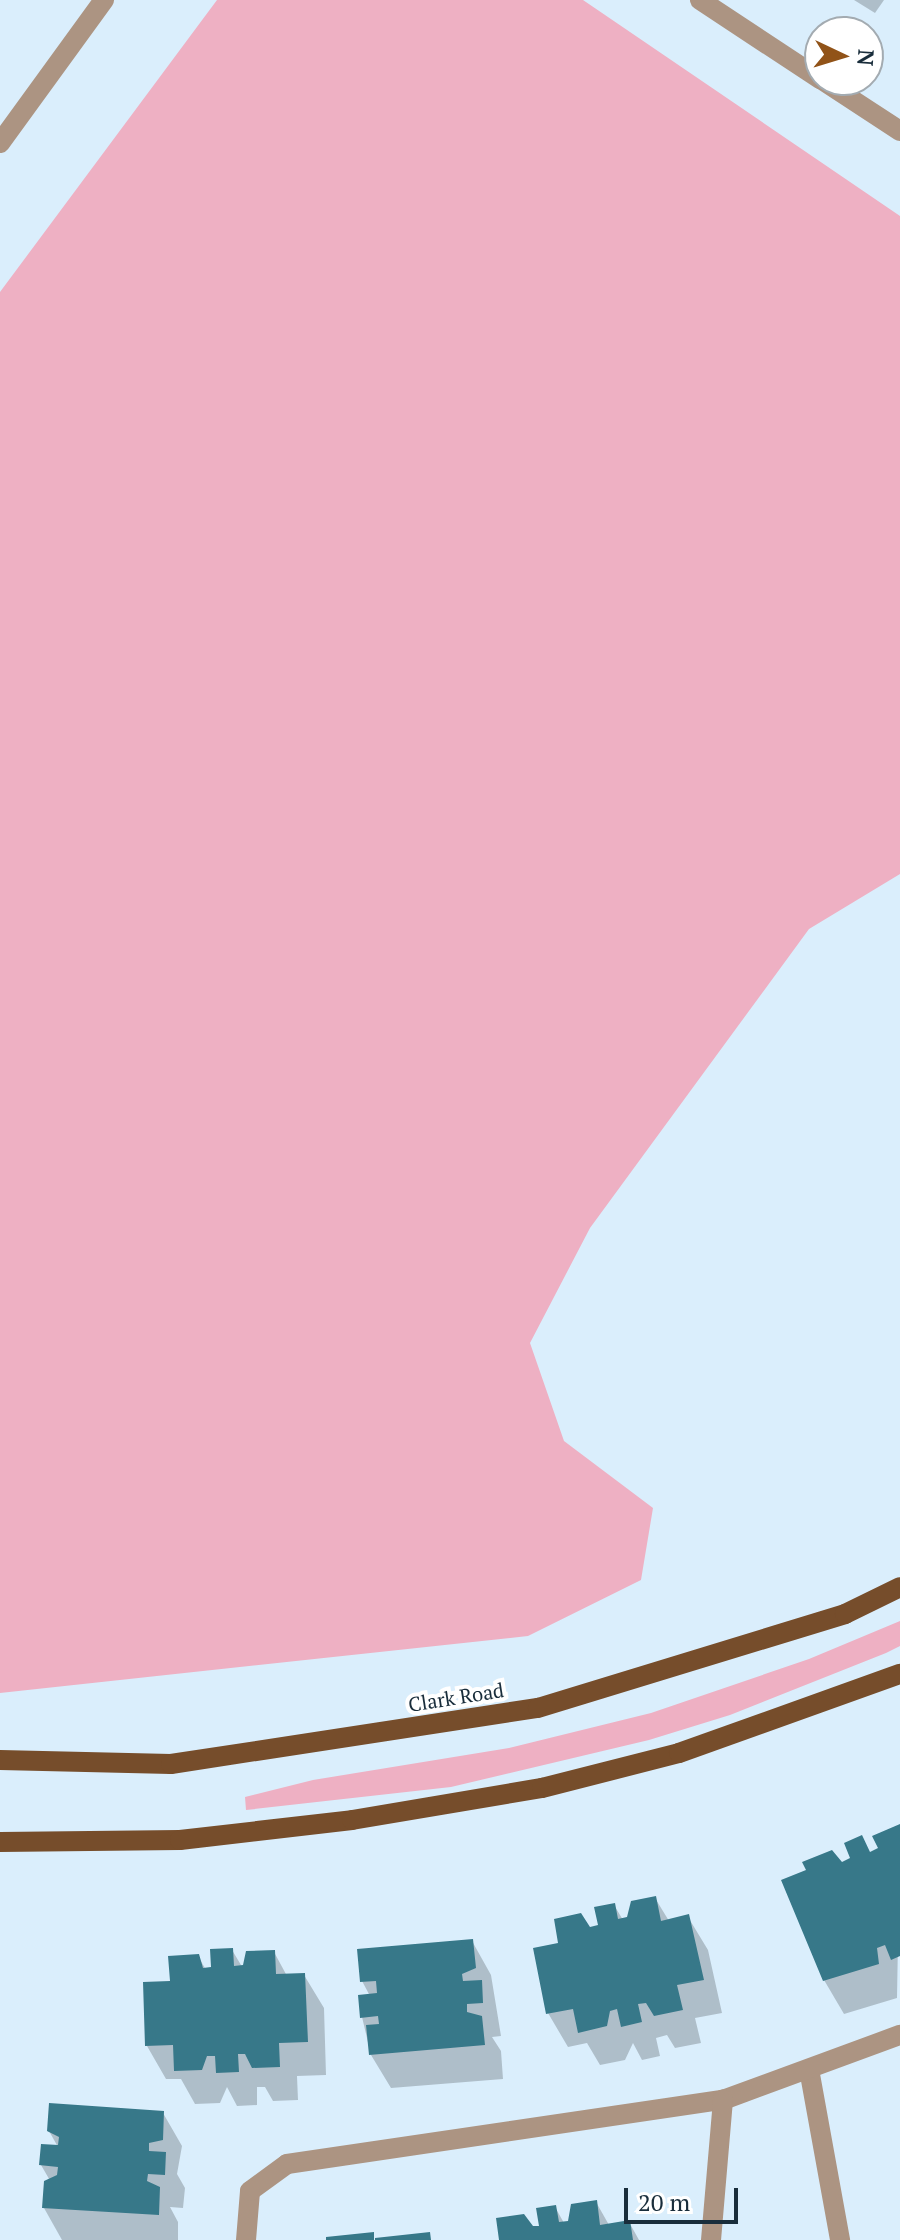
<!DOCTYPE html>
<html>
<head>
<meta charset="utf-8">
<style>
	body { margin:0 }
	#map { position:relative; width:900px; height:2240px; overflow:hidden; background:#daeefc; font-family:"PT Serif",serif }
	div>[style] { position:absolute }
	.green>* { inset:0; background:#eeb0c3 }
	.shadow>* { inset:0; background:#0003 }
	.building>* { inset:0; background:#377889 }
	.minor>* { height:20px; margin:-10px; padding:0 10px; transform-origin:10px; border-radius:10px; background:#ac9482 }
	.major>* { height:20px; margin:-10px; padding:0 10px; transform-origin:10px; border-radius:10px; background:#764d2b }
	span { translate:-50% -50%; white-space:nowrap; text-align:center; line-height:1.15; -webkit-text-stroke:8px #fff; paint-order:stroke }
	.street-label { font-size:20px; color:#192d3b }
	.north { position:absolute; left:804px; top:16px; width:80px; height:80px; box-sizing:border-box; background:#fff; border:2px solid #a3abb1; border-radius:50%; rotate:94deg; font-size:22px; font-weight:700; line-height:32px; text-align:center; color:#192d3b }
	.north::after { content:''; display:block; margin:auto; width:28px; height:36px; background:#915318; clip-path:polygon(50% 0,100% 100%,50% 72%,0 100%) }
	.scale { position:absolute; left:624px; top:2188px; width:114px; height:36px; box-sizing:border-box; border:4px solid #192d3b; border-top:0; padding-left:10px; font-size:24px; line-height:28px; white-space:nowrap; color:#192d3b; -webkit-text-stroke:6px #fff; paint-order:stroke }
</style>
</head>
<body>
<div id="map">
	<div class="green">
		<i style="clip-path:polygon(217px 0,583px 0,900px 216px,900px 874px,809px 929px,590px 1228px,530px 1343px,564px 1441px,653px 1508px,641px 1580px,528px 1636px,0 1693px,0 292px)"></i>
		<i style="clip-path:polygon(900px 1621px,900px 1646px,886px 1653px,730px 1715px,649px 1740px,451px 1787px,246px 1810px,245px 1797px,313px 1780px,509px 1748px,651px 1713px,809px 1659px)"></i>
	</div>
	<div class="shadow">
		<i style="clip-path:polygon(854px 0,884px 0,875px 13px)"></i>
		<i style="clip-path:polygon(900px 1828px,897px 1998px,844px 2014px,824px 1980px,842px 1864px,881px 1849px)"></i>
		<i style="clip-path:polygon(655px 1898px,669px 1921px,688px 1917px,708px 1950px,722px 2013px,695px 2018px,701px 2043px,675px 2048px,667px 2035px,656px 2038px,660px 2056px,642px 2060px,633px 2043px,625px 2060px,600px 2065px,587px 2043px,568px 2047px,548px 2013px,561px 1944px,600px 1926px,614px 1905px,623px 1920px)"></i>
		<i style="clip-path:polygon(472px 1941px,491px 1975px,501px 2036px,492px 2037px,501px 2051px,503px 2079px,391px 2088px,371px 2055px,362px 2017px,370px 1996px,362px 1981px)"></i>
		<i style="clip-path:polygon(232px 1950px,244px 1970px,274px 1952px,287px 1976px,304px 1975px,324px 2008px,326px 2075px,297px 2076px,298px 2100px,273px 2101px,265px 2087px,257px 2087px,257px 2105px,237px 2106px,227px 2087px,220px 2103px,195px 2104px,181px 2079px,166px 2079px,147px 2046px,172px 1983px,198px 1956px,206px 1970px,213px 1969px)"></i>
		<i style="clip-path:polygon(163px 2113px,182px 2146px,177px 2174px,185px 2188px,183px 2208px,170px 2207px,178px 2222px,178px 2240px,62px 2240px,44px 2208px,52px 2184px,41px 2165px,58px 2147px,49px 2131px)"></i>
		<i style="clip-path:polygon(596px 2202px,609px 2225px,629px 2222px,639px 2240px,501px 2240px,542px 2228px,555px 2207px,564px 2223px,569px 2223px)"></i>
	</div>
	<div class="building">
		<i style="clip-path:polygon(900px 1824px,900px 1956px,891px 1960px,885px 1945px,877px 1948px,879px 1964px,823px 1981px,781px 1880px,806px 1870px,802px 1862px,832px 1850px,842px 1862px,850px 1858px,844px 1843px,862px 1835px,870px 1852px,878px 1848px,872px 1836px)"></i>
		<i style="clip-path:polygon(656px 1896px,661px 1921px,689px 1914px,704px 1980px,677px 1985px,683px 2010px,654px 2016px,646px 2003px,638px 2004px,642px 2022px,621px 2027px,617px 2009px,610px 2011px,607px 2026px,578px 2033px,573px 2009px,546px 2014px,533px 1948px,558px 1943px,554px 1919px,581px 1913px,590px 1927px,598px 1925px,594px 1907px,615px 1903px,618px 1919px,627px 1917px,631px 1901px)"></i>
		<i style="clip-path:polygon(473px 1939px,476px 1968px,462px 1974px,463px 1981px,482px 1980px,483px 2003px,467px 2004px,467px 2012px,482px 2016px,485px 2045px,369px 2055px,366px 2025px,379px 2024px,378px 2016px,360px 2018px,358px 1995px,377px 1993px,376px 1981px,360px 1982px,357px 1949px)"></i>
		<i style="clip-path:polygon(233px 1948px,234px 1966px,243px 1965px,246px 1951px,275px 1950px,276px 1974px,305px 1973px,308px 2042px,279px 2043px,280px 2067px,252px 2068px,245px 2054px,238px 2054px,239px 2072px,216px 2073px,215px 2056px,207px 2056px,202px 2070px,174px 2071px,173px 2045px,145px 2046px,143px 1982px,170px 1981px,168px 1956px,199px 1954px,203px 1968px,211px 1967px,210px 1949px)"></i>
		<i style="clip-path:polygon(49px 2103px,164px 2111px,163px 2140px,149px 2143px,149px 2151px,166px 2152px,165px 2175px,148px 2174px,147px 2181px,160px 2187px,159px 2215px,42px 2208px,44px 2181px,57px 2175px,58px 2167px,39px 2165px,41px 2144px,58px 2145px,59px 2137px,47px 2131px)"></i>
		<i style="clip-path:polygon(597px 2200px,600px 2225px,630px 2220px,633px 2240px,499px 2240px,496px 2218px,524px 2214px,533px 2226px,539px 2226px,536px 2208px,556px 2205px,559px 2222px,568px 2221px,571px 2204px)"></i>
		<i style="clip-path:polygon(374px 2232px,374px 2240px,326px 2240px,326px 2237px)"></i>
		<i style="clip-path:polygon(430px 2232px,431px 2240px,375px 2240px,375px 2238px)"></i>
	</div>
	<div class="minor">
		<i style="left:700px;top:0;width:144px;rotate:33.4deg"></i>
		<i style="left:822px;top:80px;width:93px;rotate:33.2deg"></i>
		<i style="left:0;top:143px;width:177px;rotate:-54deg"></i>
		<i style="left:809px;top:2069px;width:174px;rotate:79.7deg"></i>
		<i style="left:246px;top:2240px;width:49px;rotate:-85.3deg"></i>
		<i style="left:250px;top:2191px;width:46px;rotate:-36.1deg"></i>
		<i style="left:287px;top:2164px;width:441px;rotate:-8.4deg"></i>
		<i style="left:723px;top:2100px;width:189px;rotate:-20.2deg"></i>
		<i style="left:711px;top:2240px;width:141px;rotate:-85.1deg"></i>
	</div>
	<div class="major">
		<i style="left:0;top:1760px;width:171px;rotate:1.3deg"></i>
		<i style="left:171px;top:1764px;width:371px;rotate:-8.7deg"></i>
		<i style="left:538px;top:1708px;width:321px;rotate:-17deg"></i>
		<i style="left:845px;top:1614px;width:61px;rotate:-26.1deg"></i>
		<i style="left:0;top:1842px;width:180px;rotate:-0.6deg"></i>
		<i style="left:180px;top:1840px;width:173px;rotate:-6.6deg"></i>
		<i style="left:352px;top:1820px;width:193px;rotate:-9.6deg"></i>
		<i style="left:542px;top:1788px;width:141px;rotate:-14.3deg"></i>
		<i style="left:679px;top:1753px;width:235px;rotate:-19.7deg"></i>
	</div>
	<div class="street-label">
		<span style="left:456px;top:1697px;rotate:-9deg">Clark Road</span>
	</div>
	<div class="north">N</div>
	<div class="scale">20 m</div>
</div>
</body>
</html>
